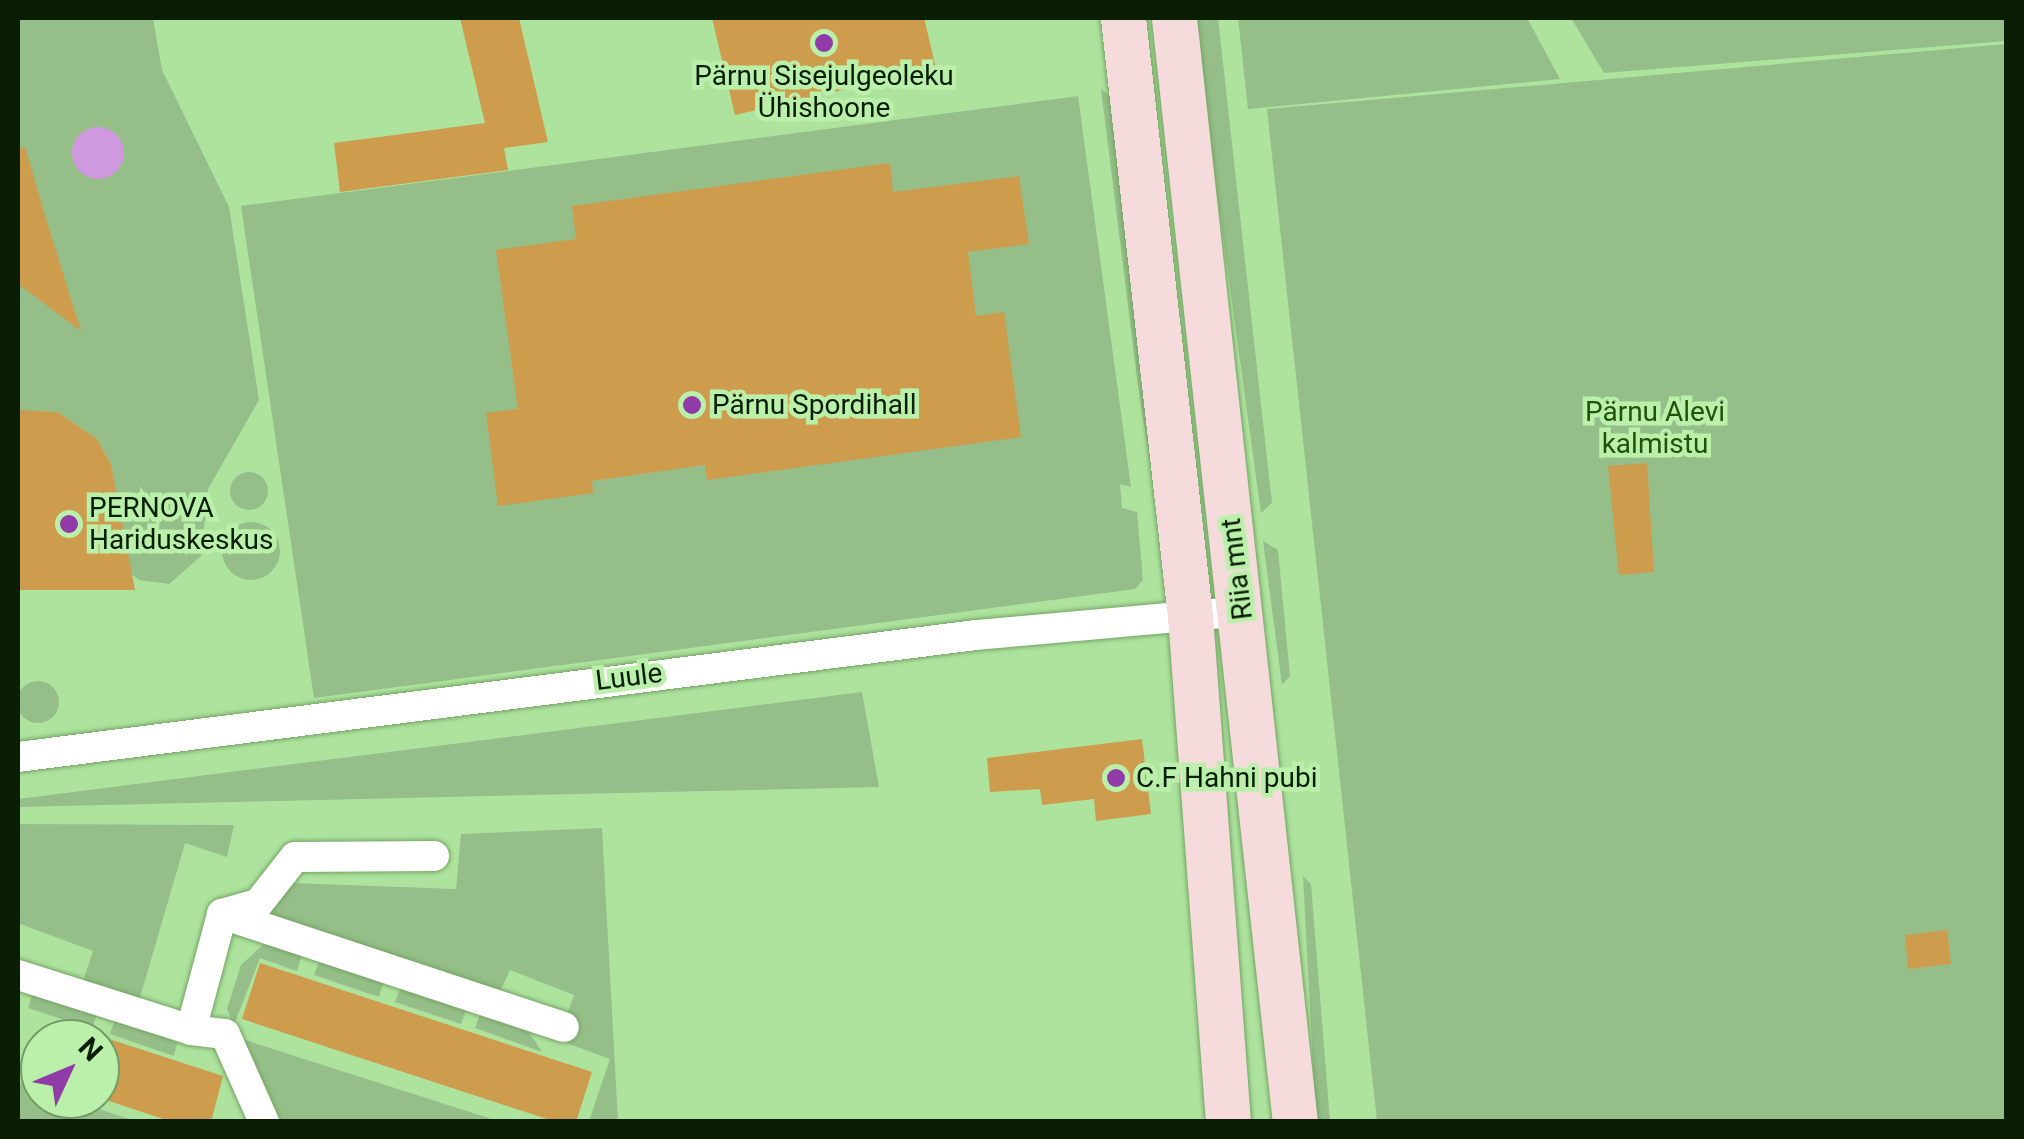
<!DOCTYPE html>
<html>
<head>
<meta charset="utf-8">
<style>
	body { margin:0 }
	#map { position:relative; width:2024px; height:1139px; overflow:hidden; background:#aee39e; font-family:Roboto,sans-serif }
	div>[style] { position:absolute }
	.green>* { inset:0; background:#96be89 }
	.round { border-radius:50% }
	.water>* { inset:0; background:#cf99df }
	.building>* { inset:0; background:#cd9d4d }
	.roads { filter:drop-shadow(0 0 2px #73a563) drop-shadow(0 0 2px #73a563) }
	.street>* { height:30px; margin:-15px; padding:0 15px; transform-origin:15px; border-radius:15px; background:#fff }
	.secondary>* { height:45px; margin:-22.5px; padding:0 22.5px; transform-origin:22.5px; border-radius:22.5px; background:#f5dbdc }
	.dots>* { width:28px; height:28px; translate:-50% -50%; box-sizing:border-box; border:5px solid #bbf0aa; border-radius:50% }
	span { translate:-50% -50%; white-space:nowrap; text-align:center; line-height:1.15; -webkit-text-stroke:9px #bbf0aa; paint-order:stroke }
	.poi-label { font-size:28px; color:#0a1e04 }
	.left { translate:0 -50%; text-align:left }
	.park-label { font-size:28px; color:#20530a }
	.street-label { font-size:28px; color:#0a1e04 }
	.frame { position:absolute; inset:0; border:20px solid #0a1e04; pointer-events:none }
	.north { position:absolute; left:20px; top:1019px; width:100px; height:100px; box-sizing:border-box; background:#bbf0aa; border:2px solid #749c68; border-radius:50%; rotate:46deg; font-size:28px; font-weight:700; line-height:40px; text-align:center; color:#0a1e04 }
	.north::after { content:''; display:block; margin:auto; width:35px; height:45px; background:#913ba9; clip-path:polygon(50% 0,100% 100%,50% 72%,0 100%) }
</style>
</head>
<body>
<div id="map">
	<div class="green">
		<i style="clip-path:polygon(18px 18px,153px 18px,162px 70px,229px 207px,259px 400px,208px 489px,201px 556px,169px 584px,139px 580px,128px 571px,111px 464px,97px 439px,58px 412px,18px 411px)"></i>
		<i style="clip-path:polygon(1193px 18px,1218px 18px,1272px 503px,1261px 513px)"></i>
		<i style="clip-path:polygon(1238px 18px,1527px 18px,1560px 79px,1248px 109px)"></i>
		<i style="clip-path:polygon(1571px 18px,2006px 18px,2006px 41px,1604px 73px)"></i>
		<i style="clip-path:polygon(2006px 44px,2006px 1121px,1377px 1121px,1267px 109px)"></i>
		<i style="clip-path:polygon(1101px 89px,1117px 101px,1158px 515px,1138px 385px)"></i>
		<i style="clip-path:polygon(1078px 96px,1131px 487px,1120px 484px,1122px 508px,1137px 512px,1143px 580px,1135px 589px,314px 698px,241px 206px)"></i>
		<i class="round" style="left:230px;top:472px;width:38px;height:38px"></i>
		<i class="round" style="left:222px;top:522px;width:58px;height:58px"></i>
		<i style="clip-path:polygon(1263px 541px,1278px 550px,1290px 676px,1282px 685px)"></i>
		<i class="round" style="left:17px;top:681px;width:42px;height:42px"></i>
		<i style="clip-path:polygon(862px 692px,879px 787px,18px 807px,18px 799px)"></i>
		<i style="clip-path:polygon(18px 824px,234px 825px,227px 857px,185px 843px,139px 1001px,83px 981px,93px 951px,18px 923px)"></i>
		<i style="clip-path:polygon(602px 828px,618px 1121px,589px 1121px,610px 1059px,558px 1040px,574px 995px,510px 970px,499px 994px,267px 915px,290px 883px,456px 889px,461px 834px)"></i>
		<i style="clip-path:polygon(1303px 876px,1311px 884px,1330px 1121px,1316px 1121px)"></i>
		<i style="clip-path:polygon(266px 942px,303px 951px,297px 971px,260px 958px,234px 1025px,227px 1009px,241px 965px)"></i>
		<i style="clip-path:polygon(320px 958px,385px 978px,379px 997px,314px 975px)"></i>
		<i style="clip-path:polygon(402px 984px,468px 1005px,461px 1024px,395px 1002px)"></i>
		<i style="clip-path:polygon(35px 986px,100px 1006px,92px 1029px,28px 1008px)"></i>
		<i style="clip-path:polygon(117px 1012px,177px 1043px,174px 1056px,110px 1034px)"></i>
		<i style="clip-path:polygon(480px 1014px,527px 1029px,542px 1052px,475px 1028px)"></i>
		<i style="clip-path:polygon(245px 1040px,498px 1121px,281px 1121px)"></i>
		<i style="clip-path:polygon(18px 1082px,40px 1089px,40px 1099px,69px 1099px,135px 1121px,18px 1121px)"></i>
	</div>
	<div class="water">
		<i class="round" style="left:72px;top:127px;width:52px;height:52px"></i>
	</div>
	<div class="building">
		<i style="clip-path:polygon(460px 18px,519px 18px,548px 142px,504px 148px,508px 170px,340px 192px,334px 143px,485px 123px)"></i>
		<i style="clip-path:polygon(712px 18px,924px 18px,936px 68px,735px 115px)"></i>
		<i style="clip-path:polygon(25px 147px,47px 222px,81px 331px,18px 284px,18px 148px)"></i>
		<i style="clip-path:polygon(890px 163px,893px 192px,1019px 176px,1029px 244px,968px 252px,976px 316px,1004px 312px,1021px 437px,707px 480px,705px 465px,592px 481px,593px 493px,498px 506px,486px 413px,518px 409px,496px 250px,576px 239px,572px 206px)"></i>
		<i style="clip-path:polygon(18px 410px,58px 412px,97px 439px,111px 464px,135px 590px,18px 590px)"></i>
		<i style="clip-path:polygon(1647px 463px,1654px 572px,1619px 575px,1608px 466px)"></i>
		<i style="clip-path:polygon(1142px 739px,1151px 814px,1096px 821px,1094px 799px,1042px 805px,1040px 789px,990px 792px,987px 758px)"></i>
		<i style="clip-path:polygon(1947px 930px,1951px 964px,1908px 969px,1905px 935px)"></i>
		<i style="clip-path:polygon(260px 963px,592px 1072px,576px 1122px,556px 1122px,242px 1019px)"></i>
		<i style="clip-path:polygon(100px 1036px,223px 1076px,211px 1122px,172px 1122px,100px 1098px)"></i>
	</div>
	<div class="roads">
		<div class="street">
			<i style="left:18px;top:757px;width:966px;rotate:-7.26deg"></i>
			<i style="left:976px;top:635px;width:268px;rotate:-5.1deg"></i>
			<i style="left:222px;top:914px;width:360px;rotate:18.3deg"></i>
			<i style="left:18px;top:975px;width:182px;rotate:17.6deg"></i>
			<i style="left:191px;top:1030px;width:120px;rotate:-75deg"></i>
			<i style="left:222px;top:914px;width:37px;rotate:-16deg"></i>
			<i style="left:258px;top:904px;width:60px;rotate:-51.8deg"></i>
			<i style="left:295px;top:857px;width:139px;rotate:-0.4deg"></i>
			<i style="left:191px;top:1030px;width:34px;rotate:7deg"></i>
			<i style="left:225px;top:1034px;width:96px;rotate:66.1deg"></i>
		</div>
		<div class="secondary">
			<i style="left:1123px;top:18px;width:602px;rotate:83.61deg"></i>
			<i style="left:1190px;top:616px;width:507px;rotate:85.71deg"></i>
			<i style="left:1174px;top:18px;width:1111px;rotate:83.75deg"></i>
		</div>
	</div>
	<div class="dots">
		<i style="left:824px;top:43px;background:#913ba9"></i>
		<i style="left:692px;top:405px;background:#913ba9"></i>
		<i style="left:69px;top:524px;background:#913ba9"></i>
		<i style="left:1116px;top:778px;background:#913ba9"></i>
	</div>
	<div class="poi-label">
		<span style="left:824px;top:92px">Pärnu Sisejulgeoleku<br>Ühishoone</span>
		<span class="left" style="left:712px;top:405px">Pärnu Spordihall</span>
		<span class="left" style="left:89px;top:524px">PERNOVA<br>Hariduskeskus</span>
		<span class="left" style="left:1136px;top:778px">C.F Hahni pubi</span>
	</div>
	<div class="park-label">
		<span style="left:1655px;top:428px">Pärnu Alevi<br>kalmistu</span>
	</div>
	<div class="street-label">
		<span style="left:1237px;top:569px;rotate:-97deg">Riia mnt</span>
		<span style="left:629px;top:677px;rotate:-7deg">Luule</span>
	</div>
	<div class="frame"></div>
	<div class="north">N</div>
</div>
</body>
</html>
